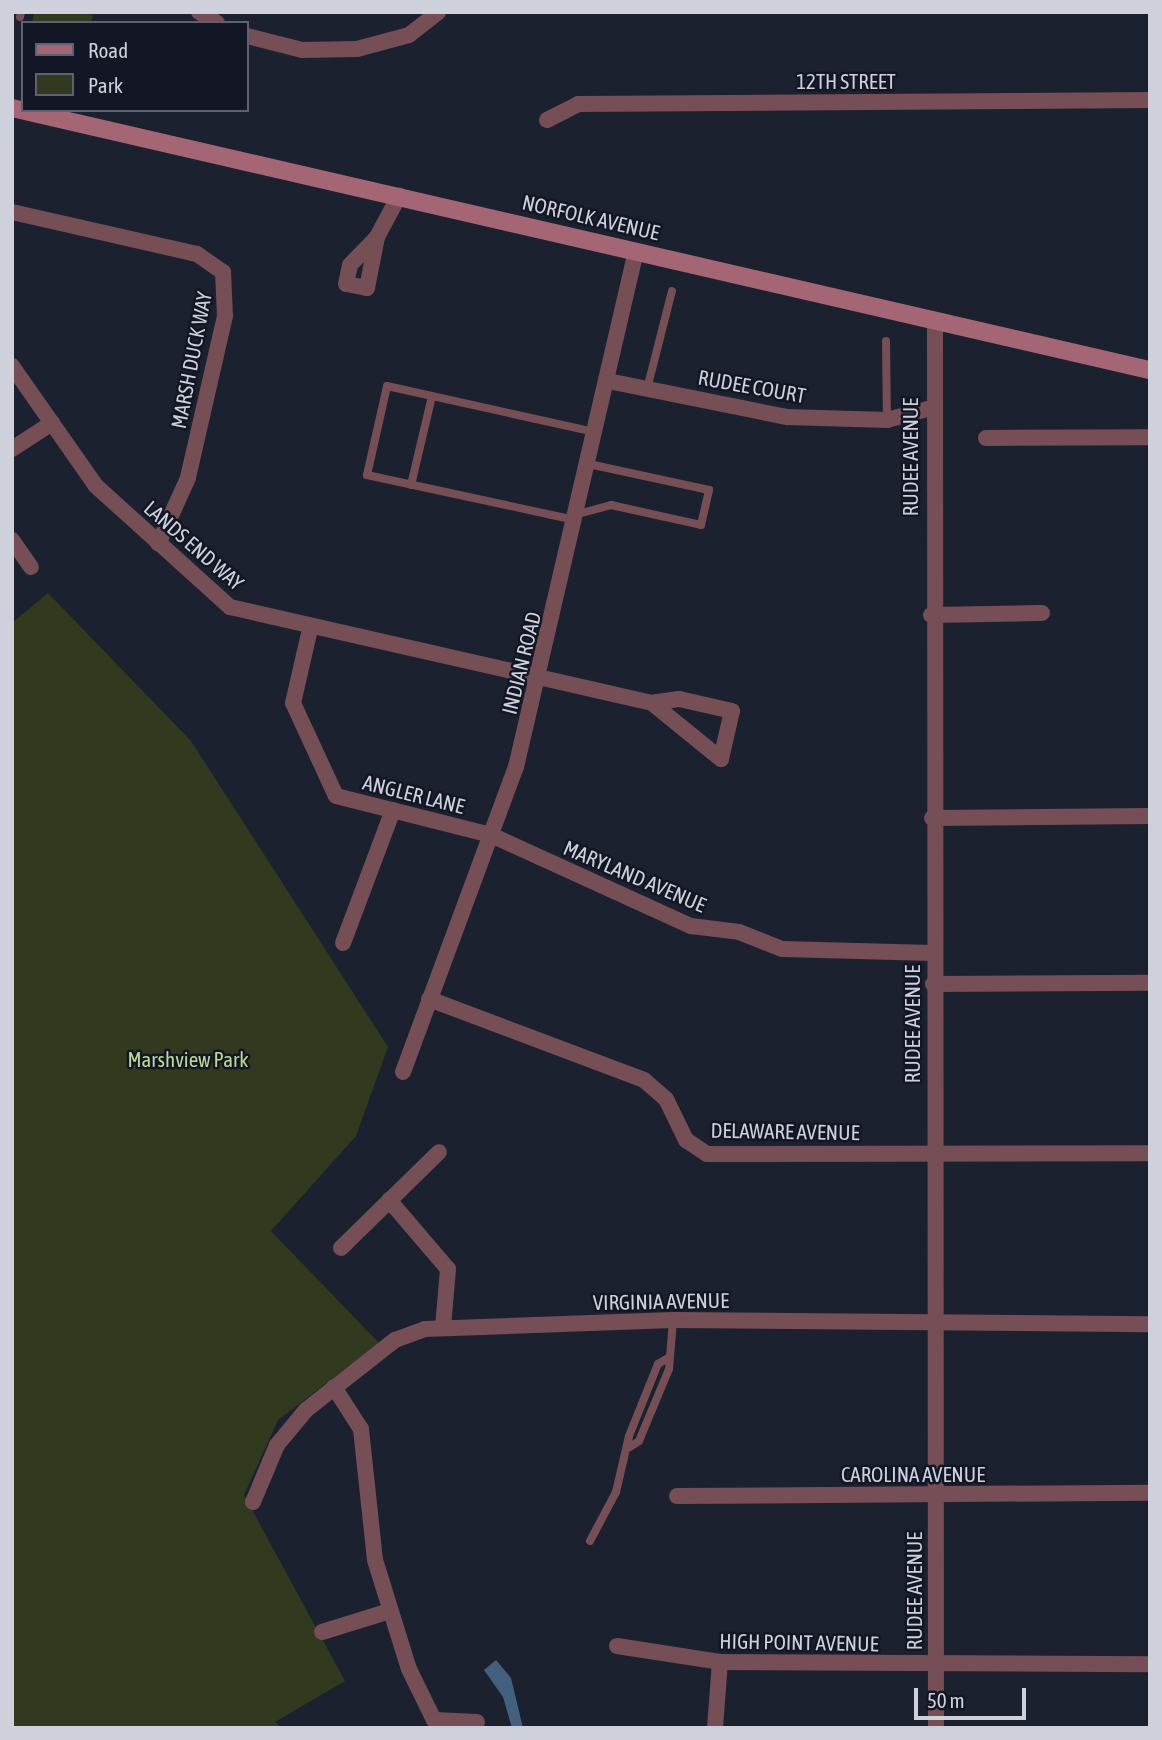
<!DOCTYPE html>
<html>
<head>
<meta charset="utf-8">
<style>
	body { margin:0 }
	#map { position:relative; width:1162px; height:1740px; overflow:hidden; background:#1c212f; font-family:"Asap Condensed",sans-serif }
	div>[style] { position:absolute }
	.green>* { inset:0; background:#31391e }
	.water>* { inset:0; background:#44607f }
	.lane>* { height:8px; margin:-4px; padding:0 4px; transform-origin:4px; border-radius:4px; background:#754e56 }
	.street>* { height:16px; margin:-8px; padding:0 8px; transform-origin:8px; border-radius:8px; background:#754e56 }
	.secondary>* { height:18px; margin:-9px; padding:0 9px; transform-origin:9px; border-radius:9px; background:#a46674 }
	span { translate:-50% -50%; white-space:nowrap; text-align:center; line-height:1.15; -webkit-text-stroke:5px #131725; paint-order:stroke }
	.street-label { font-size:21px; color:#ced1db }
	.park-label { font-size:21px; color:#c1d796 }
	.frame { position:absolute; inset:0; border:14px solid #ced1db; pointer-events:none }
	.legend { position:absolute; left:21px; top:21px; width:228px; height:91px; box-sizing:border-box; background:#131725; border:2px solid #5e616e; margin:0; padding:9px 12px; list-style:none; font-size:21px; color:#ced1db }
	.legend li { display:flex; align-items:center; gap:14px; height:35px }
	.legend b { width:35px; border:2px solid #5e616e }
	.scale { position:absolute; left:914px; top:1688px; width:112px; height:32px; box-sizing:border-box; border:4px solid #ced1db; border-top:0; padding-left:9px; font-size:21px; line-height:24px; white-space:nowrap; color:#ced1db; -webkit-text-stroke:5px #131725; paint-order:stroke }
</style>
</head>
<body>
<div id="map">
	<div class="green">
		<i style="clip-path:polygon(34px 12px,83px 12px,93px 15px,91px 23px,32px 23px)"></i>
		<i style="clip-path:polygon(48px 593px,191px 741px,388px 1047px,356px 1136px,271px 1231px,379px 1343px,278px 1420px,244px 1495px,345px 1681px,275px 1722px,282px 1728px,12px 1728px,12px 623px)"></i>
	</div>
	<div class="water">
		<i style="clip-path:polygon(496px 1660px,511px 1678px,523px 1728px,512px 1728px,503px 1697px,484px 1670px)"></i>
	</div>
	<div class="lane">
		<i style="left:20px;top:17px;width:5px;rotate:-79deg"></i>
		<i style="left:886px;top:341px;width:79px;rotate:89.3deg"></i>
		<i style="left:647px;top:389px;width:101px;rotate:-75.7deg"></i>
		<i style="left:411px;top:485px;width:91px;rotate:-76.7deg"></i>
		<i style="left:578px;top:514px;width:34px;rotate:-15deg"></i>
		<i style="left:611px;top:505px;width:92px;rotate:12.5deg"></i>
		<i style="left:701px;top:525px;width:36px;rotate:-77deg"></i>
		<i style="left:709px;top:490px;width:123px;rotate:-167.8deg"></i>
		<i style="left:575px;top:520px;width:213px;rotate:-167.8deg"></i>
		<i style="left:367px;top:475px;width:91px;rotate:-77.3deg"></i>
		<i style="left:387px;top:386px;width:212px;rotate:12.5deg"></i>
		<i style="left:630px;top:1447px;width:11px;rotate:-34deg"></i>
		<i style="left:639px;top:1441px;width:78px;rotate:-67.4deg"></i>
		<i style="left:669px;top:1369px;width:49px;rotate:-85.3deg"></i>
		<i style="left:590px;top:1541px;width:55px;rotate:-62deg"></i>
		<i style="left:616px;top:1492px;width:57px;rotate:-76.9deg"></i>
		<i style="left:629px;top:1436px;width:78px;rotate:-68.1deg"></i>
		<i style="left:658px;top:1364px;width:12px;rotate:-31deg"></i>
	</div>
	<div class="street">
		<i style="left:199px;top:12px;width:21px;rotate:31deg"></i>
		<i style="left:247px;top:36px;width:57px;rotate:14.3deg"></i>
		<i style="left:302px;top:50px;width:55px;rotate:-1deg"></i>
		<i style="left:357px;top:49px;width:54px;rotate:-15.1deg"></i>
		<i style="left:409px;top:35px;width:37px;rotate:-38deg"></i>
		<i style="left:547px;top:120px;width:35px;rotate:-27deg"></i>
		<i style="left:578px;top:104px;width:572px;rotate:-0.4deg"></i>
		<i style="left:12px;top:212px;width:190px;rotate:12.8deg"></i>
		<i style="left:197px;top:254px;width:32px;rotate:35deg"></i>
		<i style="left:223px;top:272px;width:44px;rotate:87.4deg"></i>
		<i style="left:225px;top:316px;width:166px;rotate:102.9deg"></i>
		<i style="left:188px;top:478px;width:72px;rotate:114.4deg"></i>
		<i style="left:377px;top:237px;width:52px;rotate:101.1deg"></i>
		<i style="left:367px;top:288px;width:21px;rotate:-169deg"></i>
		<i style="left:346px;top:284px;width:19px;rotate:-78deg"></i>
		<i style="left:350px;top:265px;width:39px;rotate:-46deg"></i>
		<i style="left:377px;top:237px;width:47px;rotate:-61.8deg"></i>
		<i style="left:935px;top:321px;width:1407px;rotate:89.96deg"></i>
		<i style="left:12px;top:366px;width:146px;rotate:55deg"></i>
		<i style="left:96px;top:486px;width:181px;rotate:42.1deg"></i>
		<i style="left:230px;top:607px;width:433px;rotate:12.8deg"></i>
		<i style="left:652px;top:703px;width:89px;rotate:39.1deg"></i>
		<i style="left:721px;top:759px;width:49px;rotate:-77.1deg"></i>
		<i style="left:732px;top:711px;width:54px;rotate:-167.2deg"></i>
		<i style="left:679px;top:699px;width:27px;rotate:172deg"></i>
		<i style="left:608px;top:381px;width:183px;rotate:11.4deg"></i>
		<i style="left:787px;top:417px;width:100px;rotate:1.7deg"></i>
		<i style="left:887px;top:420px;width:46px;rotate:-15.3deg"></i>
		<i style="left:986px;top:438px;width:164px;rotate:-0.3deg"></i>
		<i style="left:12px;top:449px;width:48px;rotate:-33deg"></i>
		<i style="left:12px;top:540px;width:33px;rotate:55deg"></i>
		<i style="left:931px;top:615px;width:111px;rotate:-1deg"></i>
		<i style="left:310px;top:629px;width:76px;rotate:102.9deg"></i>
		<i style="left:293px;top:703px;width:102px;rotate:65.2deg"></i>
		<i style="left:336px;top:796px;width:160px;rotate:14.1deg"></i>
		<i style="left:491px;top:835px;width:220px;rotate:24.5deg"></i>
		<i style="left:691px;top:926px;width:48px;rotate:7.1deg"></i>
		<i style="left:739px;top:932px;width:46px;rotate:21.6deg"></i>
		<i style="left:782px;top:949px;width:151px;rotate:1.5deg"></i>
		<i style="left:932px;top:818px;width:218px;rotate:-0.5deg"></i>
		<i style="left:343px;top:943px;width:142px;rotate:-69.4deg"></i>
		<i style="left:933px;top:984px;width:217px;rotate:-0.3deg"></i>
		<i style="left:429px;top:999px;width:230px;rotate:20.6deg"></i>
		<i style="left:644px;top:1080px;width:29px;rotate:41deg"></i>
		<i style="left:666px;top:1099px;width:46px;rotate:64deg"></i>
		<i style="left:686px;top:1140px;width:25px;rotate:34deg"></i>
		<i style="left:707px;top:1154px;width:443px;rotate:-0.1deg"></i>
		<i style="left:403px;top:1072px;width:325px;rotate:-69.7deg"></i>
		<i style="left:516px;top:767px;width:530px;rotate:-76.91deg"></i>
		<i style="left:389px;top:1200px;width:91px;rotate:49.5deg"></i>
		<i style="left:448px;top:1269px;width:58px;rotate:94.9deg"></i>
		<i style="left:341px;top:1248px;width:137px;rotate:-44.4deg"></i>
		<i style="left:334px;top:1387px;width:50px;rotate:57.3deg"></i>
		<i style="left:361px;top:1429px;width:132px;rotate:83.9deg"></i>
		<i style="left:375px;top:1560px;width:114px;rotate:72.7deg"></i>
		<i style="left:409px;top:1669px;width:57px;rotate:63.9deg"></i>
		<i style="left:434px;top:1720px;width:43px;rotate:2.7deg"></i>
		<i style="left:677px;top:1496px;width:473px;rotate:-0.4deg"></i>
		<i style="left:253px;top:1502px;width:62px;rotate:-67.2deg"></i>
		<i style="left:277px;top:1445px;width:45px;rotate:-50.4deg"></i>
		<i style="left:306px;top:1410px;width:113px;rotate:-38.2deg"></i>
		<i style="left:395px;top:1340px;width:32px;rotate:-20deg"></i>
		<i style="left:425px;top:1329px;width:248px;rotate:-2.1deg"></i>
		<i style="left:673px;top:1320px;width:477px;rotate:0.5deg"></i>
		<i style="left:322px;top:1632px;width:71px;rotate:-17.2deg"></i>
		<i style="left:617px;top:1646px;width:104px;rotate:8.8deg"></i>
		<i style="left:720px;top:1662px;width:430px;rotate:0.3deg"></i>
		<i style="left:715px;top:1728px;width:66px;rotate:-85.7deg"></i>
	</div>
	<div class="secondary">
		<i style="left:12px;top:108px;width:1168px;rotate:12.97deg"></i>
	</div>
	<div class="street-label">
		<span style="left:846px;top:81px">12TH STREET</span>
		<span style="left:591px;top:217px;rotate:13deg">NORFOLK AVENUE</span>
		<span style="left:191px;top:360px;rotate:-79deg">MARSH DUCK WAY</span>
		<span style="left:752px;top:386px;rotate:10deg">RUDEE COURT</span>
		<span style="left:910px;top:457px;rotate:-90deg">RUDEE AVENUE</span>
		<span style="left:194px;top:545px;rotate:41deg">LANDS END WAY</span>
		<span style="left:521px;top:663px;rotate:-76deg">INDIAN ROAD</span>
		<span style="left:414px;top:794px;rotate:14deg">ANGLER LANE</span>
		<span style="left:635px;top:876px;rotate:23deg">MARYLAND AVENUE</span>
		<span style="left:912px;top:1024px;rotate:-90deg">RUDEE AVENUE</span>
		<span style="left:785px;top:1131px;rotate:1deg">DELAWARE AVENUE</span>
		<span style="left:661px;top:1301px;rotate:-1deg">VIRGINIA AVENUE</span>
		<span style="left:913px;top:1474px">CAROLINA AVENUE</span>
		<span style="left:914px;top:1591px;rotate:-90deg">RUDEE AVENUE</span>
		<span style="left:799px;top:1642px;rotate:1deg">HIGH POINT AVENUE</span>
	</div>
	<div class="park-label">
		<span style="left:188px;top:1059px">Marshview Park</span>
	</div>
	<div class="frame"></div>
	<ul class="legend">
	<li><b style="height:9px;background:#a46674"></b>Road</li>
	<li><b style="height:19px;background:#31391e"></b>Park</li>
	</ul>
	<div class="scale">50 m</div>
</div>
</body>
</html>
